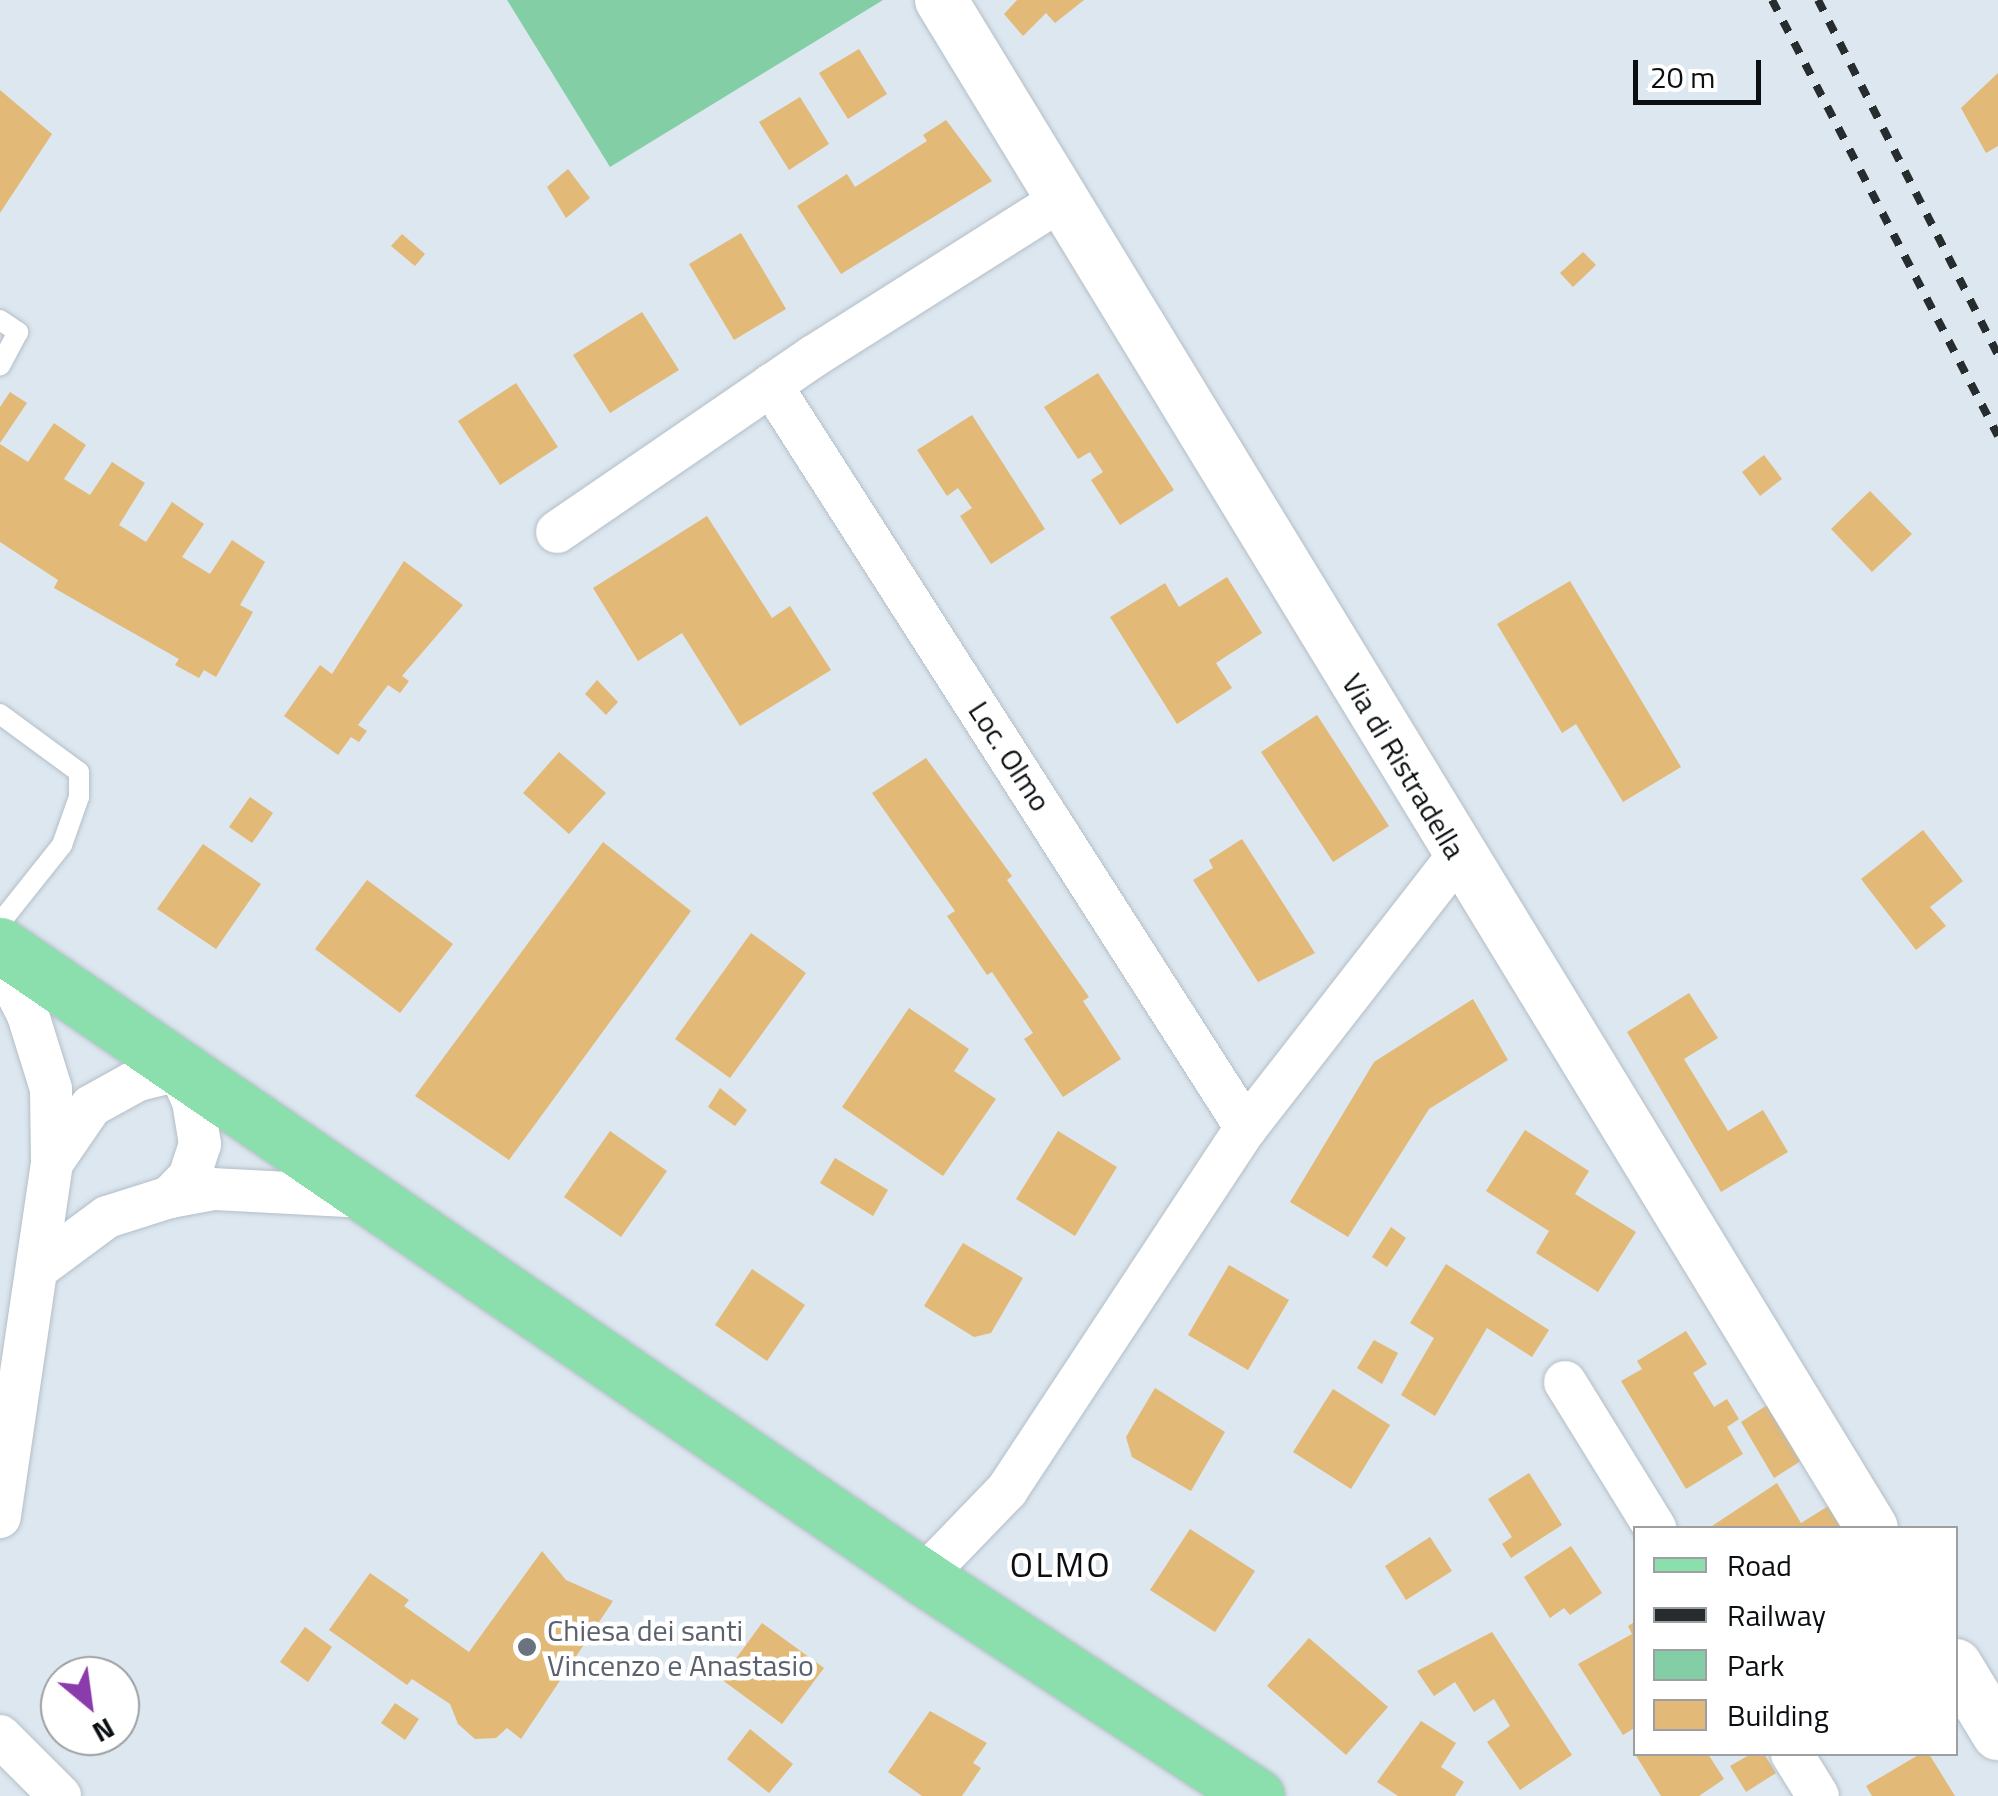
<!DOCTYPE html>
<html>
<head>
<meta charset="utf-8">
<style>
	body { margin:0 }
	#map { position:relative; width:1998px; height:1796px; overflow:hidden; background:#dce7f0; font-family:"Titillium Web",sans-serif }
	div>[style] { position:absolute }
	.green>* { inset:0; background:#84cea6 }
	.building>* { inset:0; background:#e2b977 }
	.roads { filter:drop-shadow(0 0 2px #b4bec6) drop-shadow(0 0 2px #b4bec6) }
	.service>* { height:20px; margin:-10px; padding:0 10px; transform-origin:10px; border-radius:10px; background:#fff }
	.minor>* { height:42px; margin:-21px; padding:0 21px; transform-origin:21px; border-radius:21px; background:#fff }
	.tertiary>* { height:52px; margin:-26px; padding:0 26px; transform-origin:26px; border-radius:26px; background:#fff }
	.primary>* { height:55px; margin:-27.5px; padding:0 27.5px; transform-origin:27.5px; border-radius:27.5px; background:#8adfad }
	.rail>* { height:8px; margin-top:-4px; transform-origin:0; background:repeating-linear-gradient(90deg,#272c2f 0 12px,transparent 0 24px) }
	.dots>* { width:28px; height:28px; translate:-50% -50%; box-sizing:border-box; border:5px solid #fff; border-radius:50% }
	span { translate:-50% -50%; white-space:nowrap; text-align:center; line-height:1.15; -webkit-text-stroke:9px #fff; paint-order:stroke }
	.street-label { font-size:30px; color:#0b0f11 }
	.worship-label { font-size:30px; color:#5b616d }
	.left { translate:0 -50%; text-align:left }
	.quarter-label { font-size:35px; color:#0b0f11; letter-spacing:2.5px }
	.legend { position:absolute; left:1633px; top:1526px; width:325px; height:230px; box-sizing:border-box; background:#fff; border:2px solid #9d9fa0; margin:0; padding:12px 18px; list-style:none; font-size:30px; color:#0b0f11 }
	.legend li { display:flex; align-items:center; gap:20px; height:50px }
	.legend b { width:50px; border:2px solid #9d9fa0 }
	.north { position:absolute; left:40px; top:1656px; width:100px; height:100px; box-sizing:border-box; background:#fff; border:2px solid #9d9fa0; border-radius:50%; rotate:151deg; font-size:28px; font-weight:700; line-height:40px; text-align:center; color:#0b0f11 }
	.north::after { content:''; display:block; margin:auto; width:35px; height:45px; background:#8a3bac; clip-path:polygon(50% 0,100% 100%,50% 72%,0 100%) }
	.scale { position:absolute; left:1633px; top:60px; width:128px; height:45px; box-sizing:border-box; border:5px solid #0b0f11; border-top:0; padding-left:12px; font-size:30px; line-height:35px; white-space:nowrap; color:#0b0f11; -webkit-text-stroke:8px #fff; paint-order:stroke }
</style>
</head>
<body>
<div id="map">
	<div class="green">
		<i style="clip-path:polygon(507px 0,883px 0,610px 167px)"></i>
	</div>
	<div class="building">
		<i style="clip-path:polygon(1017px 0,1084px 0,1055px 23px,1046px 13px,1023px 36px,1004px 14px)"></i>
		<i style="clip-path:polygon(859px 49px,887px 94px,848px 119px,819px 73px)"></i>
		<i style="clip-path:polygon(1998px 73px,1998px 146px,1986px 153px,1961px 108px)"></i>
		<i style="clip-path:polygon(0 90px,52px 134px,0 213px)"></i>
		<i style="clip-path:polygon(800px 97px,829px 144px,789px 170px,759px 122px)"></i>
		<i style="clip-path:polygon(946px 120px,992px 181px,841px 274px,797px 206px,847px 174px,855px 187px,927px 141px,923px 135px)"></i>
		<i style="clip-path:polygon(568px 169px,590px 198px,566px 218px,547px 187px)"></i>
		<i style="clip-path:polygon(741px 233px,786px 309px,734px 340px,689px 264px)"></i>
		<i style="clip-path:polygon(402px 234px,425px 254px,415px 266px,391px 246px)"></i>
		<i style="clip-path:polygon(1583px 252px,1596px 265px,1573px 287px,1560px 273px)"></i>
		<i style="clip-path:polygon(642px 312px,679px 370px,610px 413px,573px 355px)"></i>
		<i style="clip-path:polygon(1098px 373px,1174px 490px,1120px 525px,1091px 480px,1103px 472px,1090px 452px,1078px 459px,1044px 407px)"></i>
		<i style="clip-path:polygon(516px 383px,558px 447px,500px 485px,458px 421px)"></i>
		<i style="clip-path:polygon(10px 392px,27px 403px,0 443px,0 407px)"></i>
		<i style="clip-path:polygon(972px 415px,1045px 529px,991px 564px,960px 516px,972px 508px,958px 488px,947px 496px,917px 450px)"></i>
		<i style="clip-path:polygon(54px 423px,86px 445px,64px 479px,90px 495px,112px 462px,145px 483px,119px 525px,146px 542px,172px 502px,204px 524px,182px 557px,210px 574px,232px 540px,265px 562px,240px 605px,253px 612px,216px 677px,204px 670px,199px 678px,175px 665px,179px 659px,54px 588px,58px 580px,0 542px,0 444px,28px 462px)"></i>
		<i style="clip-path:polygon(1764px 455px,1782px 479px,1760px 496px,1742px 472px)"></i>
		<i style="clip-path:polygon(1870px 491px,1912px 534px,1872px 572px,1831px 529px)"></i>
		<i style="clip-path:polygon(707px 516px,772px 618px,790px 606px,831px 670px,740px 726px,682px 633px,638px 661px,593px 588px)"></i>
		<i style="clip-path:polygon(404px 561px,463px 605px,402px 676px,409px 681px,400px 693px,388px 685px,358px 725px,367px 731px,359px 742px,351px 737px,338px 755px,284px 716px,320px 665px,332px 674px)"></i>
		<i style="clip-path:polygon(1227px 577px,1262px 633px,1216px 663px,1232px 688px,1177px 724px,1110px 617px,1165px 583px,1179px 607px)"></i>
		<i style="clip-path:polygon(1570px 581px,1681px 767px,1623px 802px,1576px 724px,1562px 733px,1497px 624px)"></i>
		<i style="clip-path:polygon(597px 680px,618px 702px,606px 715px,585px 694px)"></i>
		<i style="clip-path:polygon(1317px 715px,1389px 826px,1333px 862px,1261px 752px)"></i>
		<i style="clip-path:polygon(559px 752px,606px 793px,569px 834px,523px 793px)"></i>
		<i style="clip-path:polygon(926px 758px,1012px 876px,1007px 880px,1089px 997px,1083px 1001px,1121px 1059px,1063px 1097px,1024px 1039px,1033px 1033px,992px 972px,987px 975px,947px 916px,955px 911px,872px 793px)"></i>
		<i style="clip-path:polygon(250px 797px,273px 813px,252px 843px,229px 827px)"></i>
		<i style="clip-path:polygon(1923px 830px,1963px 881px,1930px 907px,1946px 926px,1916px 950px,1861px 879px)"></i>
		<i style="clip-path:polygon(1242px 839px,1315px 953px,1258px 982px,1193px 880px,1213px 868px,1209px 860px)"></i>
		<i style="clip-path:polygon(603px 842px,691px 911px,509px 1160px,415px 1096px)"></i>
		<i style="clip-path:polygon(203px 844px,261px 884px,216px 949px,157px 909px)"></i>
		<i style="clip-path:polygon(367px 880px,453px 944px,400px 1013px,315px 949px)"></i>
		<i style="clip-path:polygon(751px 933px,806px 973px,730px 1078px,675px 1039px)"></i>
		<i style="clip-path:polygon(1689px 993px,1718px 1038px,1684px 1059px,1728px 1131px,1763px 1110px,1788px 1152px,1721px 1192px,1627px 1032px)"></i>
		<i style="clip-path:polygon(1473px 999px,1508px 1060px,1429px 1109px,1348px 1237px,1290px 1202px,1374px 1062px)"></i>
		<i style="clip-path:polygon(909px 1008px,969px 1049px,954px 1071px,996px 1099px,943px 1176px,842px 1107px)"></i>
		<i style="clip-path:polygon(720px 1088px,747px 1110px,735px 1126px,708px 1107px)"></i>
		<i style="clip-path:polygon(1525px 1130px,1589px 1171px,1575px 1194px,1636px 1232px,1598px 1292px,1536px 1253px,1549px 1231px,1486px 1191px)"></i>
		<i style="clip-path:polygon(610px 1131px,667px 1171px,621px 1237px,564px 1197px)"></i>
		<i style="clip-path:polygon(1058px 1131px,1117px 1167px,1075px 1236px,1016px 1199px)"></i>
		<i style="clip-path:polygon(835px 1158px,888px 1190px,873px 1216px,820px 1183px)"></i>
		<i style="clip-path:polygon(1391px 1227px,1406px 1238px,1387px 1267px,1372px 1257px)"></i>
		<i style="clip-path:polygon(963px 1243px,1023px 1278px,991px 1333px,974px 1337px,924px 1306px)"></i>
		<i style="clip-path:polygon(1446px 1264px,1549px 1330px,1532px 1357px,1487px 1328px,1435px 1416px,1401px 1395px,1434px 1338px,1410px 1323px)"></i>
		<i style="clip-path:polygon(1229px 1265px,1289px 1300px,1248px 1370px,1188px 1335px)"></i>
		<i style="clip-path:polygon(752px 1269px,805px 1305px,767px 1361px,715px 1325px)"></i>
		<i style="clip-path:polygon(1686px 1331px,1707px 1364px,1693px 1373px,1714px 1407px,1727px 1399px,1739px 1419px,1727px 1427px,1743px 1454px,1686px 1489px,1621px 1381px,1642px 1369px,1637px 1361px)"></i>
		<i style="clip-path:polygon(1374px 1340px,1398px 1353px,1382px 1384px,1357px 1368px)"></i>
		<i style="clip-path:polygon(1155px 1388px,1225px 1432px,1191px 1491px,1132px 1457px,1126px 1437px)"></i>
		<i style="clip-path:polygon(1333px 1389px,1390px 1425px,1351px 1489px,1293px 1452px)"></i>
		<i style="clip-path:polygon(1772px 1402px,1804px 1459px,1774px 1478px,1741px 1422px)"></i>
		<i style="clip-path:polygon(1529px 1473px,1562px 1525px,1511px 1558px,1502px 1544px,1512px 1537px,1488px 1499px)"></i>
		<i style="clip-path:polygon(1777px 1483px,1801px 1523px,1830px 1505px,1844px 1528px,1709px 1528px)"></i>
		<i style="clip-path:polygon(1190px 1529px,1255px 1571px,1215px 1632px,1150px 1590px)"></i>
		<i style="clip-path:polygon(1430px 1537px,1452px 1571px,1406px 1600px,1385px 1566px)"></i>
		<i style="clip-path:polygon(1571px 1546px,1602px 1593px,1570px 1615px,1564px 1608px,1550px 1618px,1524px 1577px)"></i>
		<i style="clip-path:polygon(542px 1551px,566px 1580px,613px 1601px,521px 1739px,507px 1728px,496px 1738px,475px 1739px,458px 1724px,450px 1704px,412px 1679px,407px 1685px,329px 1630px,370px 1573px,409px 1600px,404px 1606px,469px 1652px)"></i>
		<i style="clip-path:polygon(1636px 1621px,1636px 1727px,1623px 1735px,1578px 1664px,1632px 1634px,1628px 1626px)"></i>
		<i style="clip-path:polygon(762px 1623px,824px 1668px,782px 1724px,721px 1679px)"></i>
		<i style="clip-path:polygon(305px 1627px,332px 1647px,308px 1682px,280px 1662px)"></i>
		<i style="clip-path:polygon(1492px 1632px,1572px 1755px,1520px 1790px,1487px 1742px,1510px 1726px,1494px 1699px,1474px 1712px,1455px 1682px,1434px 1696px,1417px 1671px)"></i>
		<i style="clip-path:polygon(1309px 1638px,1388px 1707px,1346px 1755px,1267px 1686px)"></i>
		<i style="clip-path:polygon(395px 1703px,419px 1719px,405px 1740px,381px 1723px)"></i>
		<i style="clip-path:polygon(930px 1711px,987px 1743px,973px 1763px,981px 1768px,962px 1796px,922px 1796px,888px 1772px)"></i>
		<i style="clip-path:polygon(1421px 1721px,1456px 1743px,1441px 1767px,1464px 1782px,1455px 1796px,1398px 1796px,1377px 1782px)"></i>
		<i style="clip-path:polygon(750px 1729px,793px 1764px,769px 1793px,727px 1759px)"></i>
		<i style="clip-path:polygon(1635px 1754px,1708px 1754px,1724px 1779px,1699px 1796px,1661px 1796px)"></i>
		<i style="clip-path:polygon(1751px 1754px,1764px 1754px,1776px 1773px,1746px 1792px,1730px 1766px)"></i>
		<i style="clip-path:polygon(1920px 1754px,1929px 1754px,1955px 1796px,1872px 1796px,1866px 1786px)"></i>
	</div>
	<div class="roads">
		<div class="service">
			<i style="left:0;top:320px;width:22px;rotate:34deg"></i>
			<i style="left:18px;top:332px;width:38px;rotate:118deg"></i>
			<i style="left:0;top:714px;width:98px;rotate:36.3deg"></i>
			<i style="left:79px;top:772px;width:25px;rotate:90deg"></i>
			<i style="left:79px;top:797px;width:51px;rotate:109.5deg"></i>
			<i style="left:62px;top:845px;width:100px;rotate:128.5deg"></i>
		</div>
		<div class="minor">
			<i style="left:771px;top:385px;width:882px;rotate:57.41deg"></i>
			<i style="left:557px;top:532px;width:311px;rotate:-34.4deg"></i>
			<i style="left:814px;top:356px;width:292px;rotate:-32.3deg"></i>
			<i style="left:0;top:959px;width:63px;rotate:63.4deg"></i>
			<i style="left:28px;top:1015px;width:77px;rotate:72.7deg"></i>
			<i style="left:51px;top:1089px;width:74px;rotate:89.2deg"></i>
			<i style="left:52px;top:1163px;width:358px;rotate:98.4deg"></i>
			<i style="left:52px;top:1163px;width:69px;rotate:-55.6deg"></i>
			<i style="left:91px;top:1106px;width:54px;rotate:-29deg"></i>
			<i style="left:138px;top:1080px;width:42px;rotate:-13.7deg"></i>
			<i style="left:179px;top:1070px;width:34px;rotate:66deg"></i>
			<i style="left:193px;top:1101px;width:44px;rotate:80.8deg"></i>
			<i style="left:200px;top:1144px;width:35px;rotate:108deg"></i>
			<i style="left:189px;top:1177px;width:28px;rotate:134deg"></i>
			<i style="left:38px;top:1268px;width:86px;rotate:-36.5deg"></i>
			<i style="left:107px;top:1217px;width:66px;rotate:-17.6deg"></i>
			<i style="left:170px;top:1197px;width:44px;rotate:-10.5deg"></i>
			<i style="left:213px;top:1189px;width:151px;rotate:3deg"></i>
			<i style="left:1565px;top:1382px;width:172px;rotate:58.3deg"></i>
			<i style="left:923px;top:1577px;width:121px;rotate:-46deg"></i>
			<i style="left:1007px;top:1490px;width:434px;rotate:-56.6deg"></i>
			<i style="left:1246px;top:1128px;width:345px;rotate:-52.1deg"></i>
			<i style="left:0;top:1736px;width:85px;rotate:45deg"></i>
			<i style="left:1792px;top:1754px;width:49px;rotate:58.2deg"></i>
		</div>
		<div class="tertiary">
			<i style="left:941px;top:0;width:1789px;rotate:58.65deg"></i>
			<i style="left:1956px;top:1665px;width:81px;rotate:58.7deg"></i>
		</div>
		<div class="primary">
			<i style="left:0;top:945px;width:1119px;rotate:34.4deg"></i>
			<i style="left:923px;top:1577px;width:399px;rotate:33.3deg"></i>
		</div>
	</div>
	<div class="rail">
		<i style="left:1772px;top:0;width:491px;rotate:62.6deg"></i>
		<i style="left:1818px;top:0;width:398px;rotate:63.1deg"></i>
	</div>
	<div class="dots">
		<i style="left:527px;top:1647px;background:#6b7280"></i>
	</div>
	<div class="street-label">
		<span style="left:1010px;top:756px;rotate:57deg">Loc. Olmo</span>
		<span style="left:1404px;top:766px;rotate:59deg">Via di Ristradella</span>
	</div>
	<div class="worship-label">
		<span class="left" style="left:547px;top:1647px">Chiesa dei santi<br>Vincenzo e Anastasio</span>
	</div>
	<div class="quarter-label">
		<span style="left:1061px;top:1564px">OLMO</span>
	</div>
	<ul class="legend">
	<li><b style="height:12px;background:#8adfad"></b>Road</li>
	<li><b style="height:12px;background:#272c2f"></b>Railway</li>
	<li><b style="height:28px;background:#84cea6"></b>Park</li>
	<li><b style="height:28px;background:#e2b977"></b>Building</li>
	</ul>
	<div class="north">N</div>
	<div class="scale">20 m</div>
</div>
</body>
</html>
